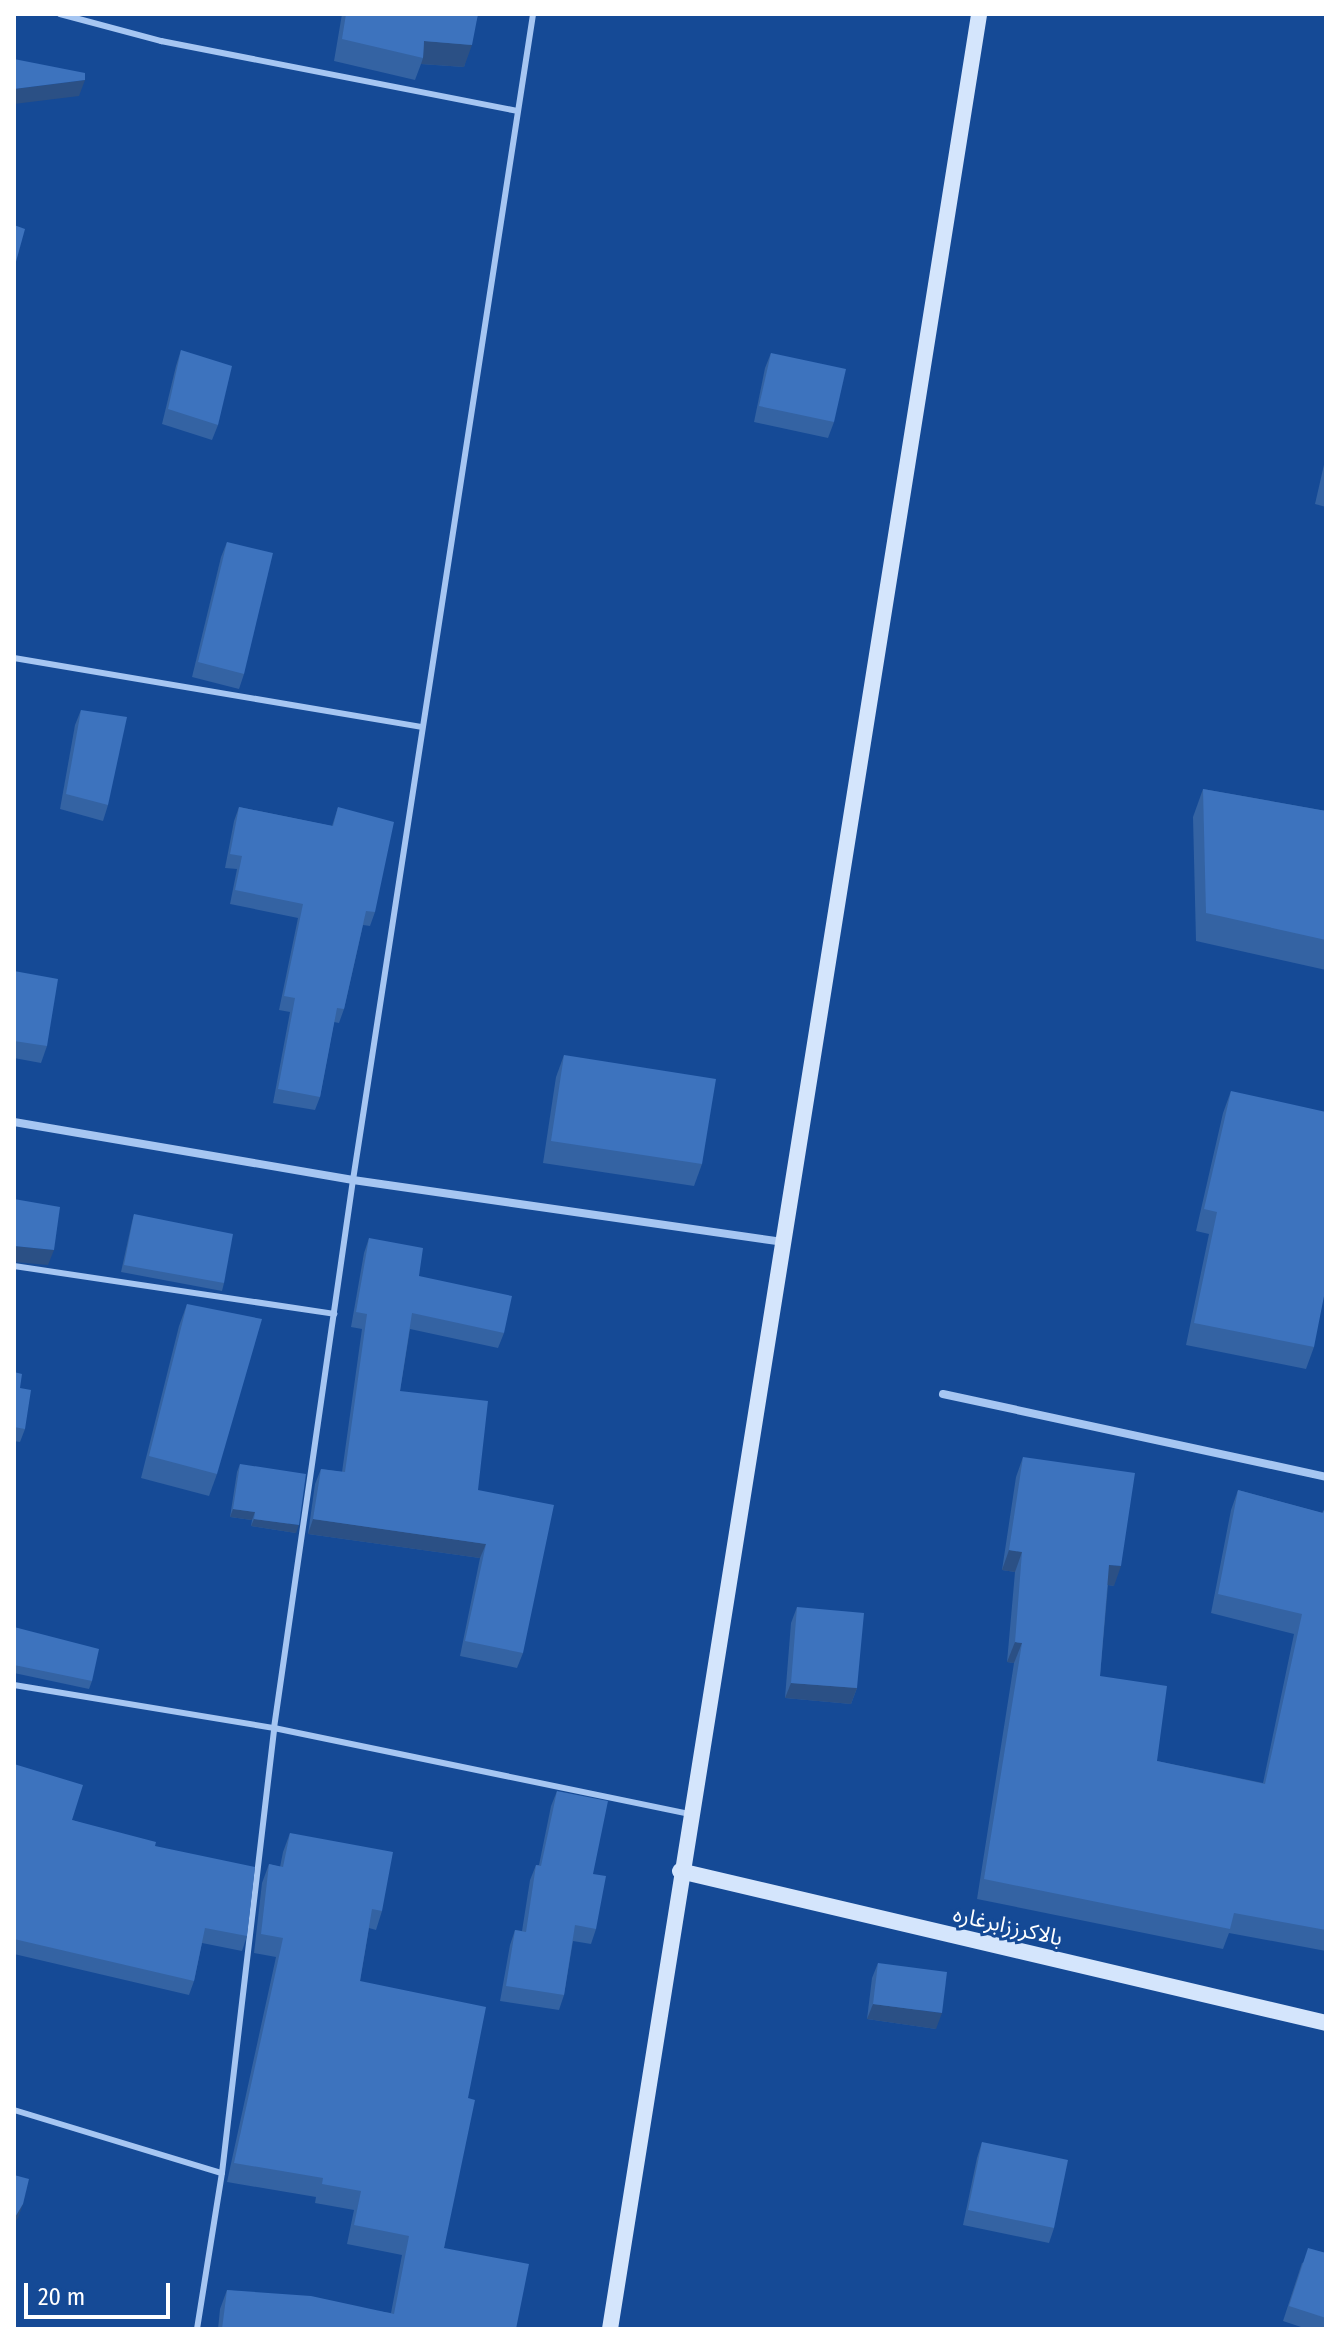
<!DOCTYPE html>
<html>
<head>
<meta charset="utf-8">
<style>
	body { margin:0 }
	#map { position:relative; width:1340px; height:2343px; overflow:hidden; background:#154a96; font-family:"Fira Sans Condensed","Noto Sans Arabic",sans-serif }
	div>[style] { position:absolute }
	.lane>* { height:6px; margin:-3px; padding:0 3px; transform-origin:3px; border-radius:3px; background:#a6c6f2 }
	.street>* { height:8px; margin:-4px; padding:0 4px; transform-origin:4px; border-radius:4px; background:#a6c6f2 }
	.secondary>* { height:16px; margin:-8px; padding:0 8px; transform-origin:8px; border-radius:8px; background:#d4e5fc }
	.wall>* { inset:0; background:#3463a3 }
	.shaded-wall>* { inset:0; background:#2b5085 }
	.building>* { inset:0; background:#3d73be }
	span { translate:-50% -50%; white-space:nowrap; text-align:center; line-height:1.15; -webkit-text-stroke:6px #154a96; paint-order:stroke }
	.street-label { font-size:22px; color:#fff }
	.frame { position:absolute; inset:0; border:16px solid #fff; pointer-events:none }
	.scale { position:absolute; left:24px; top:2283px; width:146px; height:36px; box-sizing:border-box; border:4px solid #fff; border-top:0; padding-left:10px; font-size:24px; line-height:28px; white-space:nowrap; color:#fff; -webkit-text-stroke:6px #154a96; paint-order:stroke }
</style>
</head>
<body>
<div id="map">
	<div class="lane">
		<i style="left:60px;top:14px;width:105px;rotate:15deg"></i>
		<i style="left:161px;top:41px;width:363px;rotate:11.1deg"></i>
		<i style="left:14px;top:658px;width:413px;rotate:9.6deg"></i>
		<i style="left:14px;top:1266px;width:324px;rotate:8.5deg"></i>
		<i style="left:14px;top:1685px;width:264px;rotate:9.4deg"></i>
		<i style="left:274px;top:1728px;width:425px;rotate:11.7deg"></i>
		<i style="left:14px;top:2110px;width:217px;rotate:16.9deg"></i>
		<i style="left:197px;top:2329px;width:158px;rotate:-80.9deg"></i>
		<i style="left:222px;top:2173px;width:448px;rotate:-83.3deg"></i>
		<i style="left:274px;top:1728px;width:554px;rotate:-81.8deg"></i>
		<i style="left:353px;top:1180px;width:1180px;rotate:-81.22deg"></i>
	</div>
	<div class="street">
		<i style="left:14px;top:1122px;width:344px;rotate:9.7deg"></i>
		<i style="left:353px;top:1180px;width:434px;rotate:8.2deg"></i>
		<i style="left:943px;top:1394px;width:392px;rotate:12.2deg"></i>
	</div>
	<div class="secondary">
		<i style="left:680px;top:1871px;width:664px;rotate:13.24deg"></i>
		<i style="left:610px;top:2329px;width:2344px;rotate:-80.94deg"></i>
	</div>
	<div class="wall">
		<i style="clip-path:polygon(342px 14px,478px 14px,464px 67px,421px 64px,415px 80px,334px 61px)"></i>
		<i style="clip-path:polygon(181px 350px,218px 425px,212px 440px,162px 424px,176px 366px)"></i>
		<i style="clip-path:polygon(771px 353px,834px 422px,828px 438px,754px 422px,765px 368px)"></i>
		<i style="clip-path:polygon(1326px 456px,1326px 507px,1315px 504px)"></i>
		<i style="clip-path:polygon(227px 542px,244px 674px,239px 689px,192px 677px,221px 557px)"></i>
		<i style="clip-path:polygon(81px 710px,108px 805px,103px 821px,60px 809px,75px 725px)"></i>
		<i style="clip-path:polygon(1203px 789px,1326px 811px,1326px 970px,1196px 941px,1193px 817px)"></i>
		<i style="clip-path:polygon(239px 807px,332px 826px,338px 807px,375px 912px,370px 926px,363px 925px,344px 1009px,339px 1023px,334px 1022px,320px 1097px,315px 1110px,273px 1103px,290px 1012px,279px 1010px,298px 918px,230px 904px,237px 869px,225px 868px,234px 821px)"></i>
		<i style="clip-path:polygon(14px 971px,47px 1046px,41px 1063px,14px 1058px)"></i>
		<i style="clip-path:polygon(564px 1055px,702px 1164px,694px 1186px,543px 1163px,556px 1077px)"></i>
		<i style="clip-path:polygon(1231px 1091px,1314px 1347px,1306px 1369px,1186px 1345px,1209px 1234px,1196px 1231px,1223px 1113px)"></i>
		<i style="clip-path:polygon(134px 1214px,224px 1283px,222px 1291px,121px 1272px,132px 1222px)"></i>
		<i style="clip-path:polygon(369px 1238px,419px 1276px,504px 1333px,498px 1348px,410px 1329px,400px 1391px,478px 1490px,523px 1653px,517px 1668px,460px 1656px,480px 1558px,308px 1534px,315px 1484px,321px 1469px,342px 1472px,362px 1329px,351px 1327px,364px 1253px)"></i>
		<i style="clip-path:polygon(187px 1304px,217px 1474px,209px 1496px,141px 1478px,179px 1326px)"></i>
		<i style="clip-path:polygon(14px 1372px,20px 1388px,25px 1429px,20px 1442px,14px 1441px)"></i>
		<i style="clip-path:polygon(1023px 1457px,1114px 1586px,1108px 1585px,1100px 1676px,1157px 1761px,1263px 1783px,1294px 1634px,1211px 1613px,1231px 1510px,1238px 1490px,1322px 1513px,1326px 1506px,1326px 1951px,1229px 1933px,1223px 1949px,977px 1899px,1014px 1663px,1007px 1662px,1015px 1572px,1002px 1570px,1016px 1477px)"></i>
		<i style="clip-path:polygon(240px 1464px,296px 1533px,251px 1526px,252px 1520px,230px 1517px,237px 1472px)"></i>
		<i style="clip-path:polygon(797px 1607px,857px 1688px,851px 1704px,785px 1698px,791px 1623px)"></i>
		<i style="clip-path:polygon(14px 1627px,92px 1681px,89px 1689px,14px 1673px)"></i>
		<i style="clip-path:polygon(14px 1764px,72px 1820px,155px 1846px,247px 1936px,242px 1951px,202px 1943px,194px 1981px,189px 1995px,14px 1954px)"></i>
		<i style="clip-path:polygon(557px 1791px,593px 1874px,596px 1929px,591px 1944px,573px 1941px,564px 1995px,559px 2010px,500px 2001px,510px 1945px,515px 1930px,522px 1931px,530px 1880px,536px 1865px,539px 1865px,551px 1806px)"></i>
		<i style="clip-path:polygon(290px 1833px,382px 1911px,376px 1930px,369px 1928px,360px 1981px,468px 2098px,444px 2248px,516px 2329px,218px 2329px,220px 2309px,227px 2290px,391px 2313px,402px 2255px,347px 2244px,354px 2210px,315px 2203px,316px 2197px,227px 2182px,276px 1957px,254px 1953px,262px 1883px,269px 1864px,280px 1867px,283px 1852px)"></i>
		<i style="clip-path:polygon(878px 1963px,936px 2029px,867px 2019px,872px 1978px)"></i>
		<i style="clip-path:polygon(982px 2142px,1054px 2228px,1049px 2243px,963px 2225px,977px 2158px)"></i>
		<i style="clip-path:polygon(1326px 2253px,1326px 2329px,1307px 2329px,1283px 2321px,1302px 2263px)"></i>
	</div>
	<div class="shaded-wall">
		<i style="clip-path:polygon(424px 41px,472px 45px,464px 67px,421px 64px,423px 58px)"></i>
		<i style="clip-path:polygon(85px 80px,79px 96px,14px 104px,14px 89px)"></i>
		<i style="clip-path:polygon(14px 1246px,54px 1250px,48px 1265px,14px 1262px)"></i>
		<i style="clip-path:polygon(233px 1509px,255px 1512px,252px 1520px,230px 1517px)"></i>
		<i style="clip-path:polygon(254px 1519px,299px 1525px,296px 1533px,251px 1526px)"></i>
		<i style="clip-path:polygon(313px 1519px,486px 1544px,480px 1558px,308px 1534px)"></i>
		<i style="clip-path:polygon(1009px 1550px,1022px 1552px,1015px 1572px,1002px 1570px)"></i>
		<i style="clip-path:polygon(1109px 1565px,1121px 1566px,1114px 1586px,1102px 1584px)"></i>
		<i style="clip-path:polygon(1015px 1642px,1022px 1643px,1014px 1663px,1007px 1662px)"></i>
		<i style="clip-path:polygon(791px 1683px,857px 1688px,851px 1704px,785px 1698px)"></i>
		<i style="clip-path:polygon(873px 2004px,942px 2013px,936px 2029px,867px 2019px)"></i>
		<i style="clip-path:polygon(23px 2204px,18px 2218px,14px 2224px,14px 2219px)"></i>
	</div>
	<div class="building">
		<i style="clip-path:polygon(346px 14px,478px 14px,472px 45px,424px 41px,423px 58px,342px 39px)"></i>
		<i style="clip-path:polygon(14px 59px,85px 73px,85px 80px,14px 89px)"></i>
		<i style="clip-path:polygon(14px 225px,25px 229px,14px 269px)"></i>
		<i style="clip-path:polygon(181px 350px,232px 366px,218px 425px,168px 409px)"></i>
		<i style="clip-path:polygon(771px 353px,846px 369px,834px 422px,759px 406px)"></i>
		<i style="clip-path:polygon(227px 542px,273px 553px,244px 674px,198px 662px)"></i>
		<i style="clip-path:polygon(81px 710px,127px 717px,108px 805px,66px 794px)"></i>
		<i style="clip-path:polygon(1203px 789px,1326px 811px,1326px 940px,1206px 913px)"></i>
		<i style="clip-path:polygon(239px 807px,333px 826px,338px 807px,394px 822px,375px 912px,366px 911px,344px 1009px,337px 1008px,320px 1097px,278px 1089px,295px 998px,284px 996px,303px 904px,235px 890px,242px 856px,230px 854px)"></i>
		<i style="clip-path:polygon(14px 971px,58px 979px,47px 1046px,14px 1041px)"></i>
		<i style="clip-path:polygon(564px 1055px,716px 1079px,702px 1164px,551px 1141px)"></i>
		<i style="clip-path:polygon(1231px 1091px,1326px 1112px,1326px 1286px,1314px 1347px,1194px 1323px,1217px 1212px,1204px 1209px)"></i>
		<i style="clip-path:polygon(14px 1199px,60px 1207px,54px 1250px,14px 1246px)"></i>
		<i style="clip-path:polygon(134px 1214px,233px 1234px,224px 1283px,124px 1265px)"></i>
		<i style="clip-path:polygon(369px 1238px,423px 1248px,419px 1276px,512px 1296px,504px 1333px,412px 1313px,400px 1391px,488px 1401px,478px 1490px,554px 1505px,523px 1653px,465px 1641px,486px 1544px,313px 1519px,321px 1469px,345px 1472px,367px 1314px,356px 1312px)"></i>
		<i style="clip-path:polygon(187px 1304px,262px 1319px,217px 1474px,149px 1456px)"></i>
		<i style="clip-path:polygon(14px 1372px,22px 1374px,20px 1388px,31px 1390px,25px 1429px,14px 1427px)"></i>
		<i style="clip-path:polygon(1023px 1457px,1135px 1473px,1121px 1566px,1109px 1565px,1100px 1676px,1167px 1686px,1157px 1761px,1265px 1784px,1302px 1614px,1218px 1594px,1238px 1490px,1323px 1513px,1326px 1506px,1326px 1930px,1234px 1913px,1230px 1929px,984px 1879px,1022px 1643px,1015px 1642px,1022px 1552px,1009px 1550px)"></i>
		<i style="clip-path:polygon(240px 1464px,306px 1474px,299px 1525px,254px 1519px,255px 1512px,233px 1509px)"></i>
		<i style="clip-path:polygon(797px 1607px,864px 1613px,857px 1688px,791px 1683px)"></i>
		<i style="clip-path:polygon(14px 1627px,99px 1649px,92px 1681px,14px 1665px)"></i>
		<i style="clip-path:polygon(14px 1764px,83px 1785px,72px 1820px,156px 1842px,155px 1846px,255px 1867px,247px 1936px,205px 1928px,194px 1981px,14px 1939px)"></i>
		<i style="clip-path:polygon(557px 1791px,608px 1801px,593px 1874px,606px 1876px,596px 1929px,575px 1925px,564px 1995px,506px 1986px,515px 1930px,526px 1932px,536px 1865px,541px 1866px)"></i>
		<i style="clip-path:polygon(290px 1833px,393px 1852px,382px 1911px,372px 1909px,360px 1981px,486px 2007px,468px 2098px,475px 2100px,444px 2248px,529px 2264px,516px 2329px,222px 2329px,227px 2290px,311px 2296px,394px 2314px,409px 2236px,354px 2225px,361px 2191px,322px 2184px,323px 2178px,234px 2163px,283px 1938px,261px 1934px,269px 1864px,283px 1867px)"></i>
		<i style="clip-path:polygon(878px 1963px,947px 1972px,942px 2013px,873px 2004px)"></i>
		<i style="clip-path:polygon(982px 2142px,1068px 2160px,1054px 2228px,968px 2210px)"></i>
		<i style="clip-path:polygon(14px 2175px,29px 2179px,23px 2204px,14px 2219px)"></i>
		<i style="clip-path:polygon(1308px 2248px,1326px 2253px,1326px 2318px,1289px 2306px)"></i>
	</div>
	<div class="street-label">
		<span style="left:1008px;top:1926px;rotate:13deg">بالاکرززابرغاره</span>
	</div>
	<div class="frame"></div>
	<div class="scale">20 m</div>
</div>
</body>
</html>
